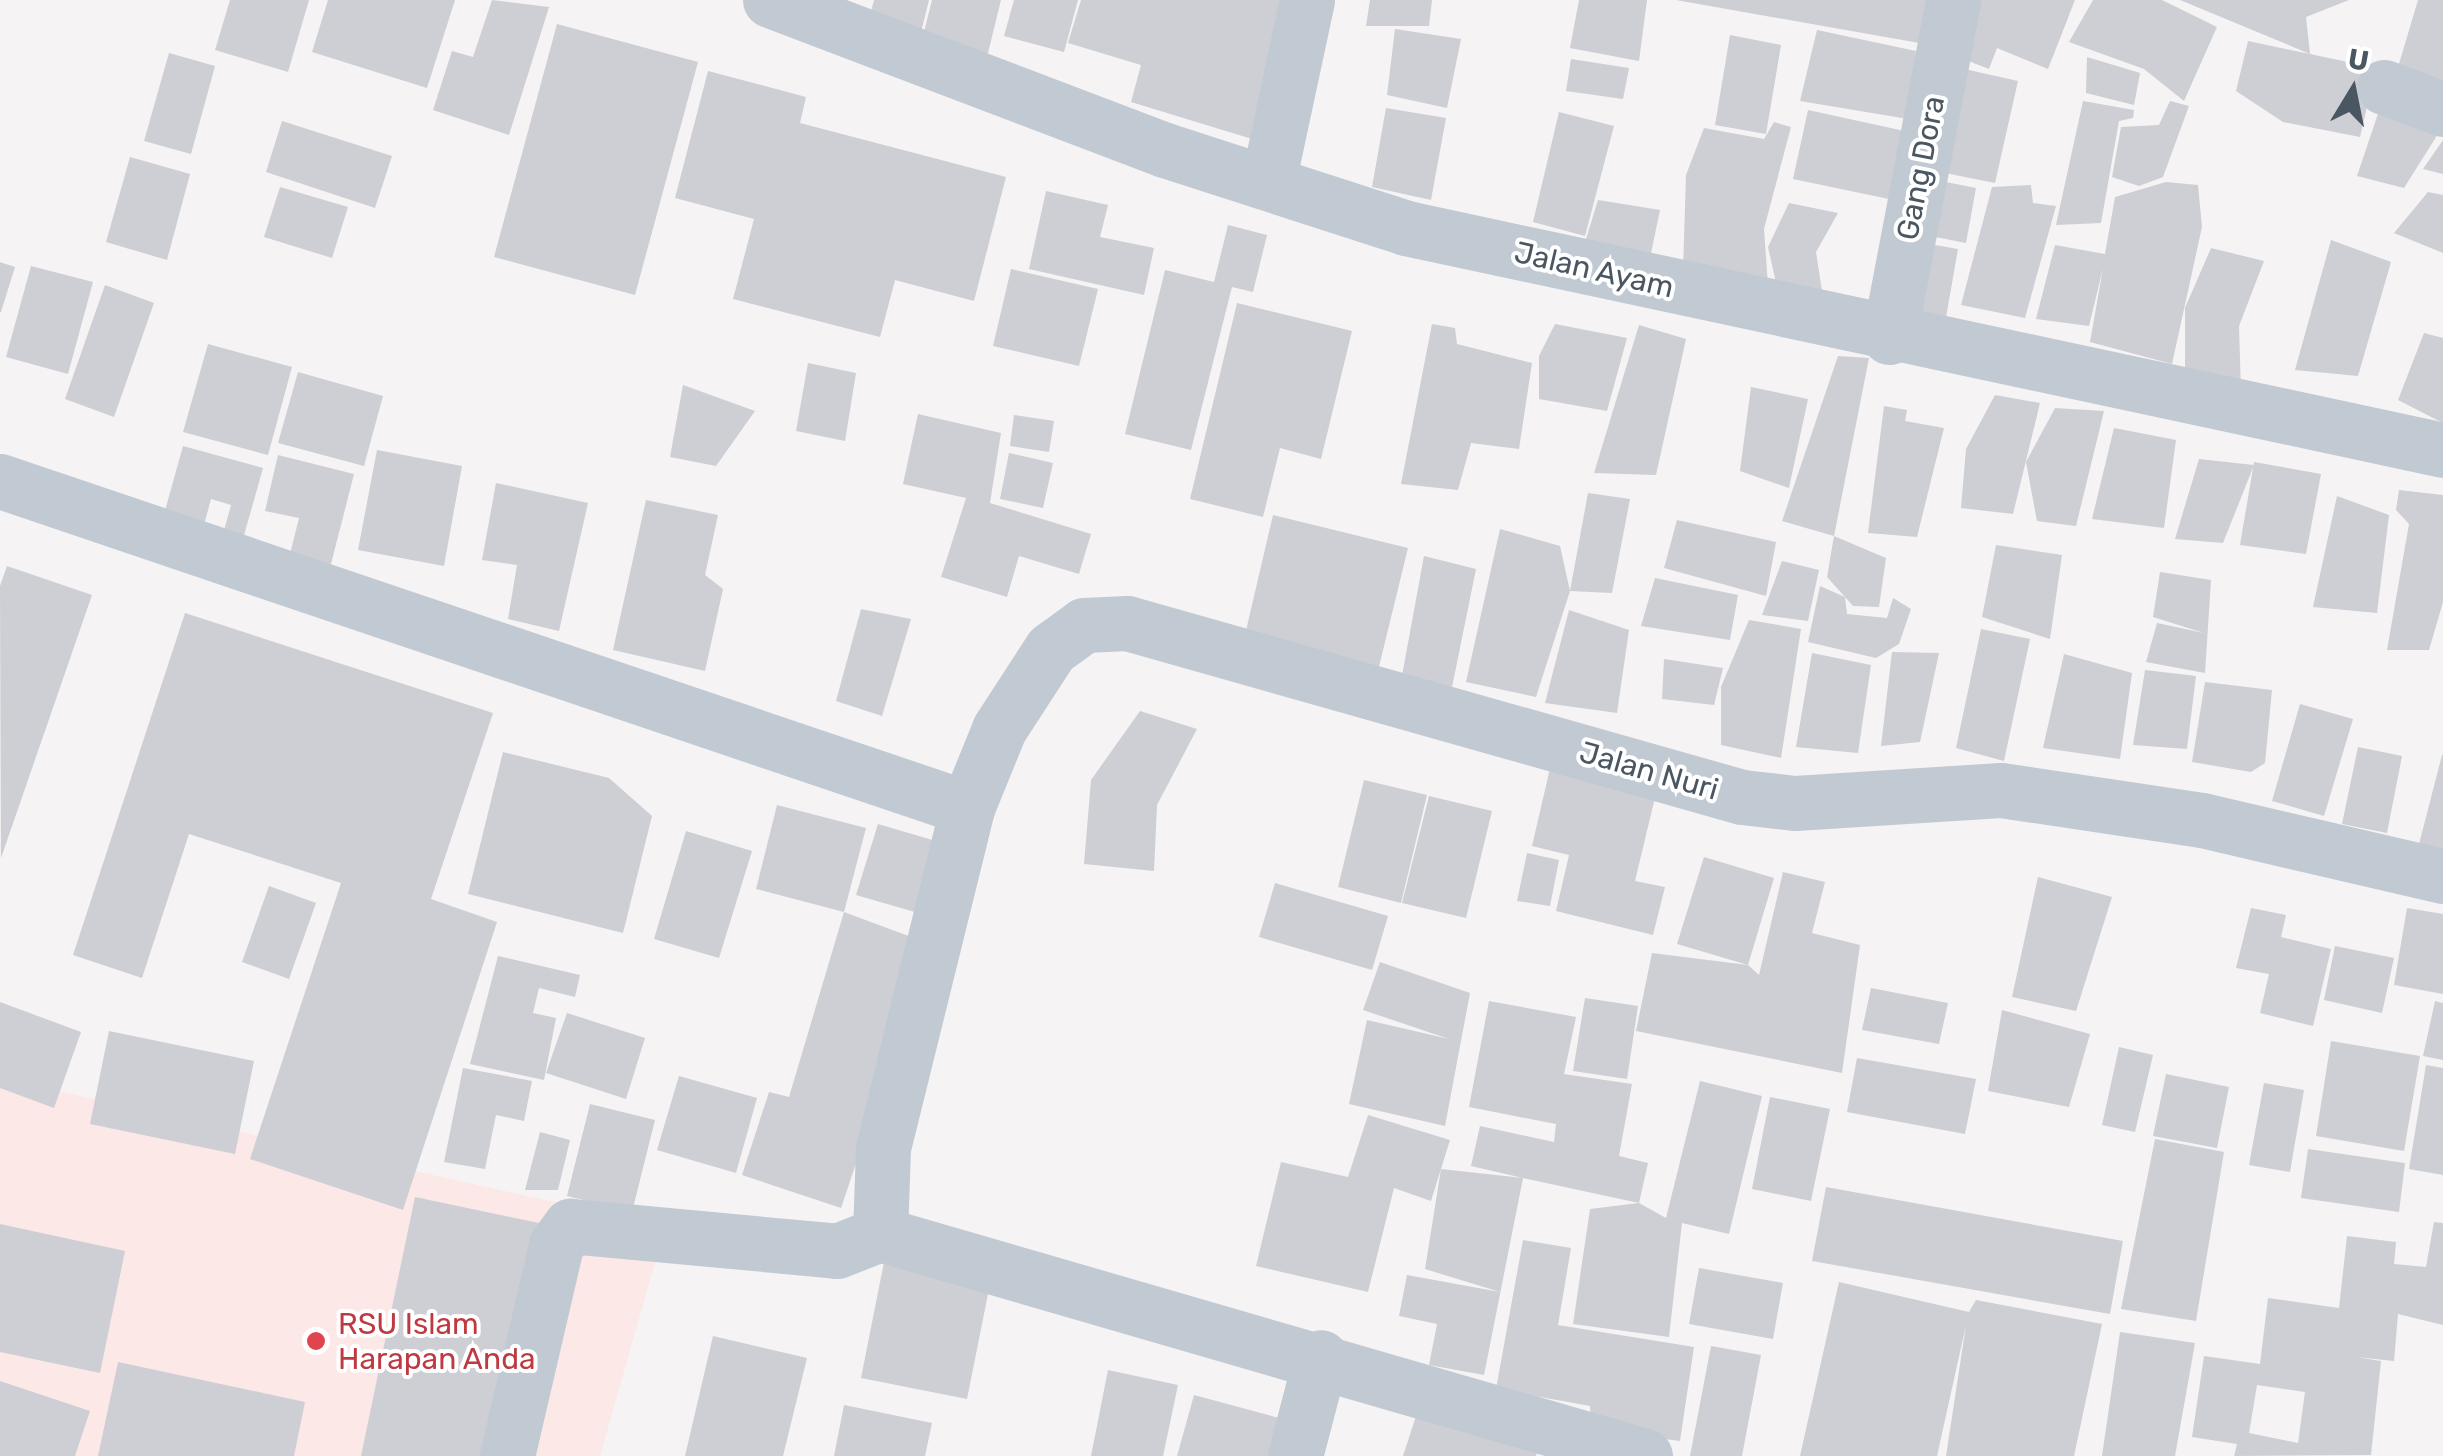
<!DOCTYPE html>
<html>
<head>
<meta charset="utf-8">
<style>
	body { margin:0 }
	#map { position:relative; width:2443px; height:1456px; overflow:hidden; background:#f5f3f3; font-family:Rubik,sans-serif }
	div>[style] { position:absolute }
	.medical>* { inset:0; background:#fce8e6 }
	.building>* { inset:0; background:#cdcfd5 }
	.minor>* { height:55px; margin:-27.5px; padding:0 27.5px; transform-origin:27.5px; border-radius:27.5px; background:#c1cad2 }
	.dots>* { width:28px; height:28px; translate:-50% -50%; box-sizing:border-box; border:5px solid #fff; border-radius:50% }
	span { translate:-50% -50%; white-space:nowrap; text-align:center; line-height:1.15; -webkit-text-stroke:8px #fff; paint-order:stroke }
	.street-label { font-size:30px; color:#4a5661 }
	.health-label { font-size:30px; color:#be3a42 }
	.left { translate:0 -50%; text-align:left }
	.north { position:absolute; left:2303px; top:40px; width:100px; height:100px; -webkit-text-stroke:8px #fff; paint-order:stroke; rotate:10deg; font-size:28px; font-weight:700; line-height:40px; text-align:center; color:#4a5661 }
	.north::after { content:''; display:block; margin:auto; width:35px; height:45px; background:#4a5661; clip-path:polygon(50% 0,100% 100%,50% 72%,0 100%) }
</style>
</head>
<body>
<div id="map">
	<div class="medical">
		<i style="clip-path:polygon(0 1078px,665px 1227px,600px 1456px,0 1456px)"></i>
	</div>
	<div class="building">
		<i style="clip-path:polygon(230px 0,309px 0,288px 72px,215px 50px)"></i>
		<i style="clip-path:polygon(328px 0,455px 0,427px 88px,312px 52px)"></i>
		<i style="clip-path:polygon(492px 0,549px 7px,509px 135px,433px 110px,452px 51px,473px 57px)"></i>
		<i style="clip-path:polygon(874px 0,929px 0,920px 36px,868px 23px)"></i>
		<i style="clip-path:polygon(932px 0,1001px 0,987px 57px,922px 40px)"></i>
		<i style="clip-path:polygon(1014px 0,1078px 0,1064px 52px,1004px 36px)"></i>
		<i style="clip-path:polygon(1081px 0,1294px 0,1252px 139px,1131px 102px,1141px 65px,1068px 43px)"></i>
		<i style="clip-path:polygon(1370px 0,1432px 0,1429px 26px,1366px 26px)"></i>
		<i style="clip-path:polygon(1579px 0,1647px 0,1639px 61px,1570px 48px)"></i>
		<i style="clip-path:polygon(1676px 0,1931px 0,1925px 44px)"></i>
		<i style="clip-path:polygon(1966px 0,2075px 0,2048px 69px,1997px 48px,1989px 69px,1945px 52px)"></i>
		<i style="clip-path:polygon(2093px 0,2162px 0,2217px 27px,2184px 101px,2144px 69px,2069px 42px)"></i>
		<i style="clip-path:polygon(2180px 0,2349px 0,2306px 17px,2310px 54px,2376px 68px,2360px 137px,2283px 122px,2236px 91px,2248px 41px,2310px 54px)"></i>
		<i style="clip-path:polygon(2418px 0,2443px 0,2443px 97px,2393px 84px)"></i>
		<i style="clip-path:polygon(557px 24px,698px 62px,635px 295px,494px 257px)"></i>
		<i style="clip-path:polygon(1395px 29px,1461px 39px,1447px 108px,1387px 95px)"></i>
		<i style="clip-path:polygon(1817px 30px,1916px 51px,1908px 119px,1800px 101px)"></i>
		<i style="clip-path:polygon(1730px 35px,1781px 45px,1766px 134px,1715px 125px)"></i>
		<i style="clip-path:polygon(169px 53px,215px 66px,191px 154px,144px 141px)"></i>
		<i style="clip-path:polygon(2087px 57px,2140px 73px,2134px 105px,2086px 93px)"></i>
		<i style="clip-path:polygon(1571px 59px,1629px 68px,1623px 99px,1566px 91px)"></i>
		<i style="clip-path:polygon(1951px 66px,2018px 81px,1995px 183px,1945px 173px)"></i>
		<i style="clip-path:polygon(708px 71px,806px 97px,800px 123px,1006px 177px,974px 301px,895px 280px,880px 337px,733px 299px,754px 219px,675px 198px)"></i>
		<i style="clip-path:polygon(2385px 93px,2443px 126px,2404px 188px,2357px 176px)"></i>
		<i style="clip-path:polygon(2083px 101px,2134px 110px,2133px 118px,2119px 121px,2101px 223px,2056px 225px)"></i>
		<i style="clip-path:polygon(2170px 101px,2189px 106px,2163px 177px,2139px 186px,2112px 177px,2121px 127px,2159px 125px)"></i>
		<i style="clip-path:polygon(1386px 108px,1446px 118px,1431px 200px,1372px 187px)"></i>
		<i style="clip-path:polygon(1808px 110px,1909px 132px,1908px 203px,1793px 179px)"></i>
		<i style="clip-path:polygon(1559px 112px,1614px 126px,1585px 236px,1533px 222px)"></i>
		<i style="clip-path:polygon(282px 121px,392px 156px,375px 208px,266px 172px)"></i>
		<i style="clip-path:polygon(1774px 122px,1791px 127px,1764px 229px,1768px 285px,1683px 271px,1686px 175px,1704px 128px,1764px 139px)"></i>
		<i style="clip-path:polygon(2443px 140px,2443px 174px,2423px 169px)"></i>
		<i style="clip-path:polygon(130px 157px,190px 174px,167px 260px,106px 242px)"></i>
		<i style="clip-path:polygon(1926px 178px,1976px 188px,1966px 243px,1915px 233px)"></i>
		<i style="clip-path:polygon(2166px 182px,2198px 185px,2202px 227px,2172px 364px,2090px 342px,2103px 268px,2089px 326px,2036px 319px,2055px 245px,2105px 254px,2115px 197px)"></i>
		<i style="clip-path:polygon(2031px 185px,2033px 203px,2056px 206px,2025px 318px,1961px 305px,1992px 187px)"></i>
		<i style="clip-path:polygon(280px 187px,348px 207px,332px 258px,264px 237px)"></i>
		<i style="clip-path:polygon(1046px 191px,1108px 205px,1100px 237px,1154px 248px,1144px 295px,1029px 269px)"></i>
		<i style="clip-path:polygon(2428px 192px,2443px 195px,2443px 253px,2394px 233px)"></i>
		<i style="clip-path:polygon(1598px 200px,1660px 210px,1649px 263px,1582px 252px)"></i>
		<i style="clip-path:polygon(1789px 203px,1838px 213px,1816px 252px,1822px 291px,1777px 287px,1768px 247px)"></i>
		<i style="clip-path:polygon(1228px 225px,1267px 235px,1253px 292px,1232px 287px,1191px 450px,1125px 434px,1165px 270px,1214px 282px)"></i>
		<i style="clip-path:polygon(2331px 240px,2391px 262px,2358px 376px,2295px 370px)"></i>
		<i style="clip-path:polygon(1912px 241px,1958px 249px,1945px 323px,1900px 316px)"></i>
		<i style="clip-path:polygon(2211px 248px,2264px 261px,2239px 326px,2241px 392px,2185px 385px,2185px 308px)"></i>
		<i style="clip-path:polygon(0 262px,15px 267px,1px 312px,0 312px)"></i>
		<i style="clip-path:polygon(31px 266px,93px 282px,68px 374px,6px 357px)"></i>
		<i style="clip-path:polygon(1011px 269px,1098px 289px,1079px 366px,993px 346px)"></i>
		<i style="clip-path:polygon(105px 285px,154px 303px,114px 417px,65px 399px)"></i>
		<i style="clip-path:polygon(1237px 303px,1352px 331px,1321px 459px,1280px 448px,1263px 517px,1190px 499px)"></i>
		<i style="clip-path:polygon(1432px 324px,1455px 328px,1457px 344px,1532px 363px,1519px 449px,1471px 443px,1458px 490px,1401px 484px)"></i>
		<i style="clip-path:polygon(1555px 324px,1627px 338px,1607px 411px,1539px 399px,1539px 356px)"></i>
		<i style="clip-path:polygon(1639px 325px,1686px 339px,1656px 475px,1594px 473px)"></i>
		<i style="clip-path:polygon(2424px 333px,2443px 338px,2443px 423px,2398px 400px)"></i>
		<i style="clip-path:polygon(208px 344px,292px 367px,268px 455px,183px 432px)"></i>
		<i style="clip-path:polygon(1838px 356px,1869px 358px,1834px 536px,1782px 521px)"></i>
		<i style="clip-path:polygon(808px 363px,856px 373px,845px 441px,796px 431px)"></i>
		<i style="clip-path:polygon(298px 372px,383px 396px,364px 466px,278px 443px)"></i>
		<i style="clip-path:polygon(683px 385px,755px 411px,716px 466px,670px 457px)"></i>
		<i style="clip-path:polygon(1751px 387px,1808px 399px,1789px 488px,1740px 471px)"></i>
		<i style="clip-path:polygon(1995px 395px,2040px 403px,2013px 514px,1961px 508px,1966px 449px)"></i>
		<i style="clip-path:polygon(1884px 406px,1907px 410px,1905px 421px,1944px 428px,1917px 537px,1868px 533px)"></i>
		<i style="clip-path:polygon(2055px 408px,2104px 411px,2076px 526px,2037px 521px,2026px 462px)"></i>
		<i style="clip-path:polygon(918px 414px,1001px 433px,990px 503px,1091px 534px,1079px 574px,1019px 556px,1007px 597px,941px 577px,966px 498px,903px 484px)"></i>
		<i style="clip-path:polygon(1014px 415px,1054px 421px,1049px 452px,1010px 446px)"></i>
		<i style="clip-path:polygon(2114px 428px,2176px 440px,2164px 528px,2092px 519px)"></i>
		<i style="clip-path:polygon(183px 446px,263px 468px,243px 539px,223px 534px,231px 505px,211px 499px,201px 536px,161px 525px)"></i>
		<i style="clip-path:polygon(377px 450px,462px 466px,444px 566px,358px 550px)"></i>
		<i style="clip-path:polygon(1009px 453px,1053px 463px,1043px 508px,1000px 499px)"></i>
		<i style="clip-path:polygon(278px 455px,354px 474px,330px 568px,289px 558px,299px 518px,265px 511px)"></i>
		<i style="clip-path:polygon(2199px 459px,2254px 465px,2223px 543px,2175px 539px)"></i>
		<i style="clip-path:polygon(2254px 462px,2321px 474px,2306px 554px,2240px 545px)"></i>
		<i style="clip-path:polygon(496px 483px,588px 503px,559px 631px,508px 619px,517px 565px,482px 560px)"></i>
		<i style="clip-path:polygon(2399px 490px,2443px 495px,2443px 602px,2429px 650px,2387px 650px,2409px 524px,2396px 510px)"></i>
		<i style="clip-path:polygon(1588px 493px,1630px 499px,1612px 593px,1570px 591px)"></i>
		<i style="clip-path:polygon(2337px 496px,2389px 515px,2377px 613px,2313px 607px)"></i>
		<i style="clip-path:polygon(646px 500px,718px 515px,705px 575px,723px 589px,705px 671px,613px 650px)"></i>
		<i style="clip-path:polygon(1273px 515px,1408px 548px,1375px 683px,1241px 652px)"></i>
		<i style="clip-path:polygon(1677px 520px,1776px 542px,1766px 596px,1664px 568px)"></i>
		<i style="clip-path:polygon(1500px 529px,1560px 546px,1570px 591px,1536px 697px,1466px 682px)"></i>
		<i style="clip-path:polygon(1834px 536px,1886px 558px,1879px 607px,1853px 606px,1845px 597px,1847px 614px,1887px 618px,1893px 598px,1911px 609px,1899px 644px,1876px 658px,1808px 642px,1820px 586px,1845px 597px,1827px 577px)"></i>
		<i style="clip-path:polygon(1996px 545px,2062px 555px,2050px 639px,1982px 617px)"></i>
		<i style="clip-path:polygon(1424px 556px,1476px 569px,1449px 702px,1399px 692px)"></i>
		<i style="clip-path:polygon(1782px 561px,1819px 570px,1808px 621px,1762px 615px)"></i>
		<i style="clip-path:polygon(7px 566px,92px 595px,1px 858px,0 586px)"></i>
		<i style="clip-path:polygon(2160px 572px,2211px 580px,2205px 673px,2146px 662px,2157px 623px,2204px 633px,2153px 617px)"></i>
		<i style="clip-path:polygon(1655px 578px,1738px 595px,1730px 640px,1641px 626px)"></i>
		<i style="clip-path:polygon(861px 609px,911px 619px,882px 716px,836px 701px)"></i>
		<i style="clip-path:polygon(1569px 610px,1629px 630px,1617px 713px,1545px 703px)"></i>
		<i style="clip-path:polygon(185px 613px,493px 713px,431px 899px,497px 922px,403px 1210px,250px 1159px,341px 883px,189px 834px,142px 978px,73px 955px)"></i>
		<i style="clip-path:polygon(1749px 620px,1801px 629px,1781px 758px,1721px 745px,1721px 687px)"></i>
		<i style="clip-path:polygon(1981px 629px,2030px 639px,2004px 761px,1956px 748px)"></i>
		<i style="clip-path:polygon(1892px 652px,1939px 653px,1920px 742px,1881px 746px)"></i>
		<i style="clip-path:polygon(1812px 653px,1871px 665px,1858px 753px,1796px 747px)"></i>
		<i style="clip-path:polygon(2064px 654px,2132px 673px,2120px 759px,2043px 748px)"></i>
		<i style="clip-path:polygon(1664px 659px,1723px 668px,1714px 705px,1662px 699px)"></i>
		<i style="clip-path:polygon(2145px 670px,2196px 676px,2187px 749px,2133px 745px)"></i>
		<i style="clip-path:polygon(2205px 682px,2272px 690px,2265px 763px,2251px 772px,2192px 762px)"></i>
		<i style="clip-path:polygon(2300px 704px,2353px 719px,2324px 816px,2272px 801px)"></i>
		<i style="clip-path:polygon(1140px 711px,1197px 729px,1157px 805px,1154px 871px,1084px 864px,1091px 780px)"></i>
		<i style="clip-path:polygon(2358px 747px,2402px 756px,2387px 833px,2342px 824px)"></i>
		<i style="clip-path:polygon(503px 752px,609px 778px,652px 816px,623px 933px,468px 894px)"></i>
		<i style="clip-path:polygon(2442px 755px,2443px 755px,2443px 850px,2419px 844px)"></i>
		<i style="clip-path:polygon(1551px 764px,1657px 789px,1635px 881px,1665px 887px,1653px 935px,1556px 911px,1569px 855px,1532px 846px)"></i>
		<i style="clip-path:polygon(1364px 780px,1427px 795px,1401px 903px,1338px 887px)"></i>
		<i style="clip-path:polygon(1429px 796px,1492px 811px,1466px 918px,1402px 903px)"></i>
		<i style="clip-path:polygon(777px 805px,866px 828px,844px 912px,756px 889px)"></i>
		<i style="clip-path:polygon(878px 824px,946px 844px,925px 915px,856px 895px)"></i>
		<i style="clip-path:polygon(686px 831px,752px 851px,719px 958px,654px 939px)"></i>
		<i style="clip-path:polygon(1527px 853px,1559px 860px,1550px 906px,1517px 901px)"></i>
		<i style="clip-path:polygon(1704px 857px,1774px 878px,1748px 965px,1677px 944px)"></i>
		<i style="clip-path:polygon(1783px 872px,1825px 882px,1812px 933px,1860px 945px,1842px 1073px,1636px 1031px,1652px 953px,1748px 965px,1759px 975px)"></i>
		<i style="clip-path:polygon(2038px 877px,2112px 897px,2076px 1011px,2012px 997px)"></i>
		<i style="clip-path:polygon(1275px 883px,1388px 916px,1372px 970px,1259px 937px)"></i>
		<i style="clip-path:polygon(269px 886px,316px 903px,289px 979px,242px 962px)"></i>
		<i style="clip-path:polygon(2251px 908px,2286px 915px,2281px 937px,2331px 949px,2313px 1026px,2260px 1013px,2269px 974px,2236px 968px)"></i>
		<i style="clip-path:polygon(2407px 908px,2443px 914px,2443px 994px,2394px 985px)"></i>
		<i style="clip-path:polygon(844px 912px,930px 944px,841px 1208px,742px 1175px,769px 1092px,789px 1097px)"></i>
		<i style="clip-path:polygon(2335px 946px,2394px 958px,2382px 1013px,2324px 1000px)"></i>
		<i style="clip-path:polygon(498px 956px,580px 975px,575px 997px,539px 988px,533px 1013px,556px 1018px,544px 1080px,470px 1064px)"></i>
		<i style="clip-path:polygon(1380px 962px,1470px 993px,1445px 1126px,1349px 1104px,1367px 1020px,1449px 1039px,1363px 1010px)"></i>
		<i style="clip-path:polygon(1871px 988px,1948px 1003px,1939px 1044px,1862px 1030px)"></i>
		<i style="clip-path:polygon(1585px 998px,1638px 1006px,1627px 1079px,1573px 1071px)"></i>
		<i style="clip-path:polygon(1489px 1001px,1576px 1017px,1564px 1074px,1632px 1084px,1619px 1156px,1648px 1163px,1639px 1203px,1523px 1178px,1484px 1375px,1429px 1365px,1437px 1324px,1399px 1316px,1407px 1275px,1500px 1292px,1425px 1269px,1441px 1169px,1523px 1178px,1471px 1166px,1480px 1126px,1554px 1142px,1556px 1124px,1469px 1107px)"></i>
		<i style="clip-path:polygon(2435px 1001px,2443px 1003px,2443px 1060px,2423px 1056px)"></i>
		<i style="clip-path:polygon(0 1002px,81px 1032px,54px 1108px,0 1088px)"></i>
		<i style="clip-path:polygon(2002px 1010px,2090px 1034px,2069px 1107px,1988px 1091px)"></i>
		<i style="clip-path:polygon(567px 1013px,645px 1038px,626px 1099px,546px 1073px)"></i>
		<i style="clip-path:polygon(109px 1031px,254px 1061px,235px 1154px,90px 1124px)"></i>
		<i style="clip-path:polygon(2331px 1041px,2420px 1056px,2404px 1151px,2316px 1136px)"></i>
		<i style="clip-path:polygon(2119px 1047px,2153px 1055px,2135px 1132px,2102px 1125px)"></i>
		<i style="clip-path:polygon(1857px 1058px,1976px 1079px,1965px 1134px,1847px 1112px)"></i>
		<i style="clip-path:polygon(2426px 1065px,2443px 1068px,2443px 1175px,2409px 1169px)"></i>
		<i style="clip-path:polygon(463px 1068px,532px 1081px,524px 1121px,496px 1115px,485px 1169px,444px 1162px)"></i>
		<i style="clip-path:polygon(2166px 1074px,2229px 1087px,2217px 1148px,2153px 1136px)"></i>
		<i style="clip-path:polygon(679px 1076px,757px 1098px,736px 1173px,657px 1150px)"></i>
		<i style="clip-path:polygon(1700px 1081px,1762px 1096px,1729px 1234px,1682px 1223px,1669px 1337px,1573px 1324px,1590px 1209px,1639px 1203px,1666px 1218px)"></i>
		<i style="clip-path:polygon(2264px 1083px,2304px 1090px,2290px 1172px,2249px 1165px)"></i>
		<i style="clip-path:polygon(1770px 1097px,1830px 1109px,1811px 1201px,1752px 1189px)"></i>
		<i style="clip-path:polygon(590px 1104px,655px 1120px,632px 1212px,567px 1196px)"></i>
		<i style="clip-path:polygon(1368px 1115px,1450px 1140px,1431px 1201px,1394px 1188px,1368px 1292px,1256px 1266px,1281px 1162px,1348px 1177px)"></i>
		<i style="clip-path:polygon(540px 1132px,570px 1140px,558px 1190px,525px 1190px)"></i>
		<i style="clip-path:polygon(2155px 1139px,2224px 1152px,2196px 1321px,2121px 1309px)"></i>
		<i style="clip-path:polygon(2308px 1149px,2405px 1163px,2399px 1212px,2301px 1198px)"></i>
		<i style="clip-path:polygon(1826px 1187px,2123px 1241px,2110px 1314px,1812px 1261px)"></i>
		<i style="clip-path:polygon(415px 1197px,539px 1223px,491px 1456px,361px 1456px)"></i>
		<i style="clip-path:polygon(evenodd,2434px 1222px,2443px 1223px,2443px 1325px,2398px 1314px,2394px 1361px,2356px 1357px,2381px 1361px,2371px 1455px,2234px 1456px,2237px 1444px,2192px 1437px,2204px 1356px,2260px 1364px,2268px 1298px,2339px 1308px,2347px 1236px,2396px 1242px,2394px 1264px,2426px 1267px,2434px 1222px,2257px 1385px,2305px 1392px,2298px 1443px,2249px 1433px,2257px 1385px)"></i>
		<i style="clip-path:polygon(0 1224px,125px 1251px,100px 1373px,0 1352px)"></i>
		<i style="clip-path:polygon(1523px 1240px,1571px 1248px,1558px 1325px,1694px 1347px,1680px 1441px,1591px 1429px,1590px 1406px,1496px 1389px)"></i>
		<i style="clip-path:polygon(886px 1252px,992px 1274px,967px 1399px,861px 1378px)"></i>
		<i style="clip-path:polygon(1699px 1268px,1783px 1283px,1773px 1339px,1689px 1324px)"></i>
		<i style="clip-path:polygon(1839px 1282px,1969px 1312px,1976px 1300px,2102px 1324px,2074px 1456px,1946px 1456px,1966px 1325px,1937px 1456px,1800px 1456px)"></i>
		<i style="clip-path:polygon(2120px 1332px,2195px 1343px,2175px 1456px,2102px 1456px)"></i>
		<i style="clip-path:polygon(713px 1336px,807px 1358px,783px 1456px,685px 1456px)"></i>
		<i style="clip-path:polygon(1711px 1346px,1761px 1355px,1742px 1456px,1690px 1456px)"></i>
		<i style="clip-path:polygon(118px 1362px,305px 1402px,294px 1456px,98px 1456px)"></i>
		<i style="clip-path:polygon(1108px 1370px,1178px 1385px,1163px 1456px,1091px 1456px)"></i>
		<i style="clip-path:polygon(0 1381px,90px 1411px,75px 1456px,0 1456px)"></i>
		<i style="clip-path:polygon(1194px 1395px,1279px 1418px,1269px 1456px,1177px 1456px)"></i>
		<i style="clip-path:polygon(844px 1405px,932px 1423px,925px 1456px,834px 1456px)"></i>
		<i style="clip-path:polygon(1416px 1416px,1537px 1453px,1536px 1456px,1403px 1456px)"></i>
	</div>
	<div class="minor">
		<i style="left:770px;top:0;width:423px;rotate:20.8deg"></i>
		<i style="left:1165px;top:150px;width:253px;rotate:17.9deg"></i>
		<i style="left:1406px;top:228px;width:1060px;rotate:12.08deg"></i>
		<i style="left:2384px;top:87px;width:63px;rotate:20.4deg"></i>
		<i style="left:1268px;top:182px;width:186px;rotate:-77.9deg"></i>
		<i style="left:1889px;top:337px;width:343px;rotate:-79.2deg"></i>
		<i style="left:0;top:481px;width:1021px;rotate:18.68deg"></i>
		<i style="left:507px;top:1456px;width:217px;rotate:-76.9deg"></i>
		<i style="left:556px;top:1245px;width:24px;rotate:-54deg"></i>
		<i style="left:570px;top:1226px;width:268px;rotate:5.3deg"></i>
		<i style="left:837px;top:1251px;width:46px;rotate:-21.6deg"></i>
		<i style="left:1295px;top:1456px;width:102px;rotate:-75.3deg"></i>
		<i style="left:1645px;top:1456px;width:797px;rotate:-163.82deg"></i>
		<i style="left:880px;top:1234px;width:86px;rotate:-88deg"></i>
		<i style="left:883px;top:1148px;width:350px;rotate:-76.1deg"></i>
		<i style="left:967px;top:808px;width:85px;rotate:-67.9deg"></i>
		<i style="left:999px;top:729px;width:95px;rotate:-57deg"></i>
		<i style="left:1051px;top:649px;width:41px;rotate:-36deg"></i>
		<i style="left:1084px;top:625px;width:43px;rotate:-2.7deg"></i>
		<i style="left:1127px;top:623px;width:639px;rotate:15.8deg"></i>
		<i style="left:1742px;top:797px;width:53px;rotate:6.5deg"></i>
		<i style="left:1795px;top:803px;width:206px;rotate:-3.6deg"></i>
		<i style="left:2001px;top:790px;width:203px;rotate:8.5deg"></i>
		<i style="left:2202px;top:820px;width:247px;rotate:13.1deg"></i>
	</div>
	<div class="dots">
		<i style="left:316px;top:1341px;background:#e0444e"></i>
	</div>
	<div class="street-label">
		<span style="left:1921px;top:168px;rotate:-79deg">Gang Dora</span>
		<span style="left:1594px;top:270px;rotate:13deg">Jalan Ayam</span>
		<span style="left:1649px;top:771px;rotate:16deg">Jalan Nuri</span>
	</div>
	<div class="health-label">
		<span class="left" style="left:338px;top:1341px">RSU Islam<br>Harapan Anda</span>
	</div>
	<div class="north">U</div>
</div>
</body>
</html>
